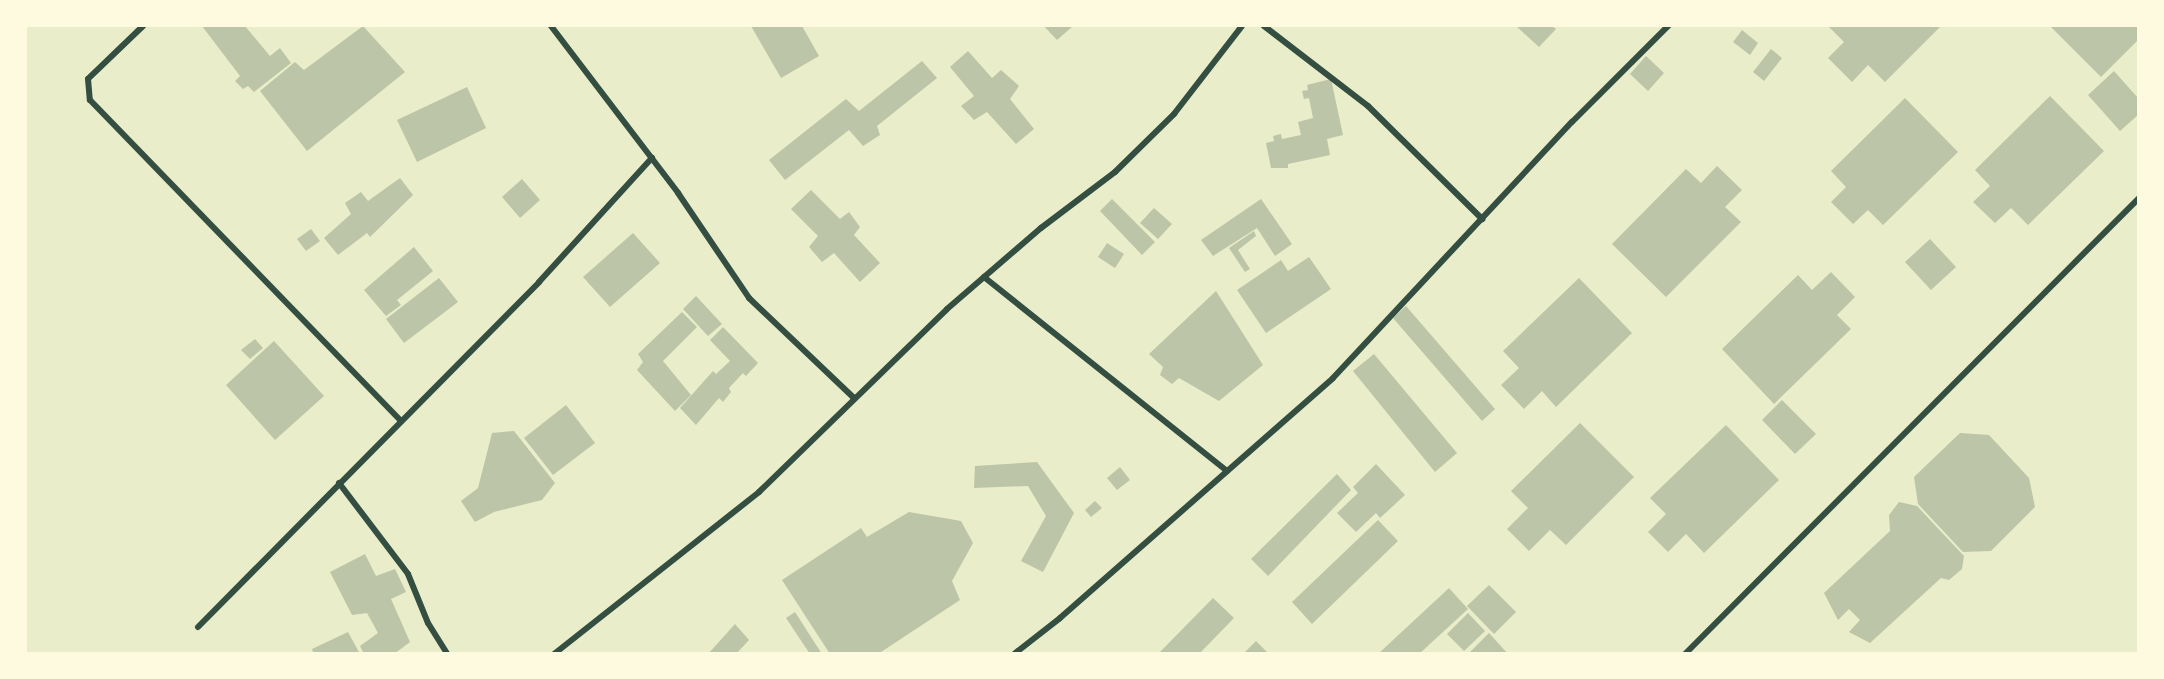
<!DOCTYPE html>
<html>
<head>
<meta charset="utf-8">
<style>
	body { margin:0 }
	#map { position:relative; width:2164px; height:679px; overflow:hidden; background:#e9edc9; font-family:"Open Sans",sans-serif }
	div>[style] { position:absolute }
	.building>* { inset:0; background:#bcc5a7 }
	.minor>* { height:6px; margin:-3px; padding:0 3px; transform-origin:3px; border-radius:3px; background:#344e41 }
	span { translate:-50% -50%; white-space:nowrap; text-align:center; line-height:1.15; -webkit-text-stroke:4.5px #fefae0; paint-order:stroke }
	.frame { position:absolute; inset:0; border:27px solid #fefae0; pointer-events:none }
</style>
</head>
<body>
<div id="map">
	<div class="building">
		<i style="clip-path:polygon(202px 26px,245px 26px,270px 56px,280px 48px,291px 63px,254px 92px,248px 86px,243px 89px,235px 81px,240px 76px)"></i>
		<i style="clip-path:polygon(363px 26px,405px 72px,307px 151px,260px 91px,295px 62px,304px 70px)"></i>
		<i style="clip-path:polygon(751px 26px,802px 26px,819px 56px,781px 78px)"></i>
		<i style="clip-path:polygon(1044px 26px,1073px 26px,1057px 40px)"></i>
		<i style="clip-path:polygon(1516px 26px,1552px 26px,1556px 29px,1539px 47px)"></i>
		<i style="clip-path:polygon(1828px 26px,1941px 26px,1885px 82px,1868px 65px,1852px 82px,1828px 58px,1844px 42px)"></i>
		<i style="clip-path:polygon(2050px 26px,2138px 26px,2138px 40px,2101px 77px)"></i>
		<i style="clip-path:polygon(1742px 30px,1758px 43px,1750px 55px,1733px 42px)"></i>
		<i style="clip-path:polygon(1771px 49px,1782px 58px,1764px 81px,1753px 72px)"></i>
		<i style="clip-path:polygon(968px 51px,992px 78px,1001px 70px,1019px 86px,1010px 99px,1034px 129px,1016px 144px,987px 112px,974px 120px,961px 106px,974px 96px,950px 67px)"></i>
		<i style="clip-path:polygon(1646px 56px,1664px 73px,1648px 91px,1630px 74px)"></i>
		<i style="clip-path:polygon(922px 61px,937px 78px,877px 126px,880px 135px,863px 146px,849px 130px,785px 180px,769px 160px,846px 99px,859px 111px)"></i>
		<i style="clip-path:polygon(2114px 71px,2138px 98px,2138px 115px,2120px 131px,2088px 95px)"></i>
		<i style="clip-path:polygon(1331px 79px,1343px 135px,1327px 139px,1330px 155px,1288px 164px,1288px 168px,1271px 168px,1266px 143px,1274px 141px,1273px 136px,1281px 134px,1282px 139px,1301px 135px,1298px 122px,1313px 118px,1309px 98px,1304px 99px,1302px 91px,1308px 90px,1307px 85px)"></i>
		<i style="clip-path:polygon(467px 87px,486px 128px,417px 162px,397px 120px)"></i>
		<i style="clip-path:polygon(2050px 96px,2104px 151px,2028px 225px,2011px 208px,1995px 223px,1973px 202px,1990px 186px,1975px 170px)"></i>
		<i style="clip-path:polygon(1905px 98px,1958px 152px,1883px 225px,1868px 210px,1853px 224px,1831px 202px,1846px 187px,1831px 171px)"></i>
		<i style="clip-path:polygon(1717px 166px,1742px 190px,1725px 207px,1741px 222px,1666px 297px,1612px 244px,1686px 169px,1701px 183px)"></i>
		<i style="clip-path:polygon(400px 178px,413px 195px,370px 237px,367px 233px,338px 255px,324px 238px,351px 214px,345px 203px,361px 192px,368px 201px)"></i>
		<i style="clip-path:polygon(522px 179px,540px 200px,520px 218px,502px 197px)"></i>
		<i style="clip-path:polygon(811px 190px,840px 219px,849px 212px,860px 227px,854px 235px,880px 263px,860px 282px,834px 253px,822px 262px,809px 247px,818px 236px,791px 209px)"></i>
		<i style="clip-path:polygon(1112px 199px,1155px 242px,1142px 255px,1100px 211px)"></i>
		<i style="clip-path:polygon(1261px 199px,1292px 244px,1275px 256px,1257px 228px,1213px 256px,1201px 240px)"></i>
		<i style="clip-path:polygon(1154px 208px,1172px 224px,1158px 239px,1140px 223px)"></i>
		<i style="clip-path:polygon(311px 229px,320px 241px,306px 251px,297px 239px)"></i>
		<i style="clip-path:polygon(1254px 231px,1256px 236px,1238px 250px,1250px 269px,1245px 272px,1229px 248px)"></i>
		<i style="clip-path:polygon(633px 233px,660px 263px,610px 307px,583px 277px)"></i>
		<i style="clip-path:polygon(1930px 239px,1956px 267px,1931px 290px,1905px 262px)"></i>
		<i style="clip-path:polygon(1107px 243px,1124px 254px,1115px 268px,1098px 257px)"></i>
		<i style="clip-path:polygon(414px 247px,433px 271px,397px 300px,401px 305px,386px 316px,364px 290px)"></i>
		<i style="clip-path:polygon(1309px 257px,1331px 289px,1266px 333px,1237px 290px,1281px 260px,1288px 271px)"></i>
		<i style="clip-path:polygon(1831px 272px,1855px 297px,1837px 315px,1851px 329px,1774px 404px,1722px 349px,1798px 275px,1812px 290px)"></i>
		<i style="clip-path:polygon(439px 278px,458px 302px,404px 343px,386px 319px)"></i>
		<i style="clip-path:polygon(1579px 278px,1632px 333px,1556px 407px,1542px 391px,1524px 409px,1501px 385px,1519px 368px,1503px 351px)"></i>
		<i style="clip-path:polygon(1216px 291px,1263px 365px,1219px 401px,1179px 378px,1172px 384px,1160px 375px,1163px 367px,1149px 354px)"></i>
		<i style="clip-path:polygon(696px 296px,722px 324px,708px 336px,683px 309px)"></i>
		<i style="clip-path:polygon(1406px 306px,1495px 409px,1482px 421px,1393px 318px)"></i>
		<i style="clip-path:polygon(682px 312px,697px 327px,663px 361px,691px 395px,675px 411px,637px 370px,643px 362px,638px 354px)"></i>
		<i style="clip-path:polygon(723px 327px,758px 363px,746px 376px,743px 373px,729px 388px,731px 392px,723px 402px,719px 398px,696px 425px,680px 408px,713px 371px,716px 374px,730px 361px,710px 340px)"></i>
		<i style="clip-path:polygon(255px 339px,263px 348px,250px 359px,241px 350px)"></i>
		<i style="clip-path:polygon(274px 341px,324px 396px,275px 440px,226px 385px)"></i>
		<i style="clip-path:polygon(1374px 354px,1457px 453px,1435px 472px,1353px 371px)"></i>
		<i style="clip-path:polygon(1782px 400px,1816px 434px,1795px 454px,1762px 420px)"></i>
		<i style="clip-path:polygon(566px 405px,595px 443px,553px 475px,524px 438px)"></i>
		<i style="clip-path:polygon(1580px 423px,1634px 477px,1566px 545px,1550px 530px,1529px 551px,1507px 529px,1528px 508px,1511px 491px)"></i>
		<i style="clip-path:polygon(1726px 425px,1779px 480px,1704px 553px,1686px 534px,1668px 552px,1648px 532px,1666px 514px,1650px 498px)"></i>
		<i style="clip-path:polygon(514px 431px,555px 483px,542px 500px,494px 512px,475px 522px,461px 501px,478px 488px,492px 433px)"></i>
		<i style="clip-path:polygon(1960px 433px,1989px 435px,2029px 478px,2035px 507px,1991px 551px,1963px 552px,1918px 504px,1914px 477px)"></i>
		<i style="clip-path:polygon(1037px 462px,1074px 513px,1043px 572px,1021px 561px,1046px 516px,1028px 486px,974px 488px,975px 466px)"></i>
		<i style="clip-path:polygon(1376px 464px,1405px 495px,1380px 518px,1376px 513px,1356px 532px,1337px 513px,1358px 493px,1353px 487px)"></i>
		<i style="clip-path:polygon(1120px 467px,1130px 480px,1117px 490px,1107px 478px)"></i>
		<i style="clip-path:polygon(1337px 474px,1351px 490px,1268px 576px,1251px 559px)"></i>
		<i style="clip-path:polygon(1095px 501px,1102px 508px,1091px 517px,1085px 510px)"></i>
		<i style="clip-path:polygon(1899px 502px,1917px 506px,1964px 556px,1962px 569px,1949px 580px,1941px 578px,1870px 643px,1849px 632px,1860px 620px,1849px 609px,1838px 620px,1824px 593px,1890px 531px,1889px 515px)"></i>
		<i style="clip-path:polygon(909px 512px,961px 521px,973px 543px,952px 581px,960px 600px,878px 654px,830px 654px,782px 580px,861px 528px,867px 537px)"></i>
		<i style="clip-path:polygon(1378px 520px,1398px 541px,1312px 624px,1292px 602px)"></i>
		<i style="clip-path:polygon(365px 554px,376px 576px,395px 569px,406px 592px,391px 599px,410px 642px,394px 654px,364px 654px,360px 646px,378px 633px,367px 613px,352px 615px,330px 572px)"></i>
		<i style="clip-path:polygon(1489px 585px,1516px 612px,1494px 634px,1467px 606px)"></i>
		<i style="clip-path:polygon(1449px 588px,1468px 609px,1419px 654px,1378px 654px)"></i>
		<i style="clip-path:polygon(1213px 598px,1234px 618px,1199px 654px,1158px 654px)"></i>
		<i style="clip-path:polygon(795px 612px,822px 654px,810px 654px,786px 618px)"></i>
		<i style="clip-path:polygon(1468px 613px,1485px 631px,1464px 651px,1447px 634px)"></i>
		<i style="clip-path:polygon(735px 624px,749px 640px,736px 654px,708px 654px)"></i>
		<i style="clip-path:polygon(348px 632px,360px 654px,314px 654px,312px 649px)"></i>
		<i style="clip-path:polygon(1489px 633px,1508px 654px,1468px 654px)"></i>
		<i style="clip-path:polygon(1256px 641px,1269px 654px,1243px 654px)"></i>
	</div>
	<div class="minor">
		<i style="left:143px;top:26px;width:76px;rotate:136.1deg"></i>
		<i style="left:88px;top:79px;width:21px;rotate:85deg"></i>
		<i style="left:90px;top:100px;width:447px;rotate:45.9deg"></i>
		<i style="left:551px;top:26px;width:210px;rotate:52.7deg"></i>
		<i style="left:678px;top:193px;width:127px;rotate:55.9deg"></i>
		<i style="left:749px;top:298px;width:145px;rotate:43.6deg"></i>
		<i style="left:1264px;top:26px;width:131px;rotate:37.6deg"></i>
		<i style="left:1368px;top:106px;width:161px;rotate:44.7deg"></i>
		<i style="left:984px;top:277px;width:311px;rotate:38.6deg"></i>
		<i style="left:339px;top:483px;width:114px;rotate:52.8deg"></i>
		<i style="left:408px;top:574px;width:53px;rotate:67.8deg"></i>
		<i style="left:428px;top:623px;width:36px;rotate:58deg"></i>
		<i style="left:198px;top:627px;width:485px;rotate:-45.3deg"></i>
		<i style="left:539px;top:282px;width:168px;rotate:-47.7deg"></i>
		<i style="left:554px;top:654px;width:261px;rotate:-38.3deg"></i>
		<i style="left:759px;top:492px;width:262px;rotate:-44.2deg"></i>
		<i style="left:947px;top:309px;width:124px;rotate:-40.8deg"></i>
		<i style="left:1041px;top:228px;width:93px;rotate:-37.1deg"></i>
		<i style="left:1115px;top:172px;width:83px;rotate:-44.5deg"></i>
		<i style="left:1174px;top:114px;width:111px;rotate:-52.3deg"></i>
		<i style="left:1014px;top:654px;width:58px;rotate:-38deg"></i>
		<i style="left:1060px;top:618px;width:363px;rotate:-41.3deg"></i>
		<i style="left:1333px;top:378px;width:350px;rotate:-47deg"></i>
		<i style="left:1572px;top:122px;width:136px;rotate:-45deg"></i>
		<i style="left:1685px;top:654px;width:642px;rotate:-45.13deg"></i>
	</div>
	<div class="frame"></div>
</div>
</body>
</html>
